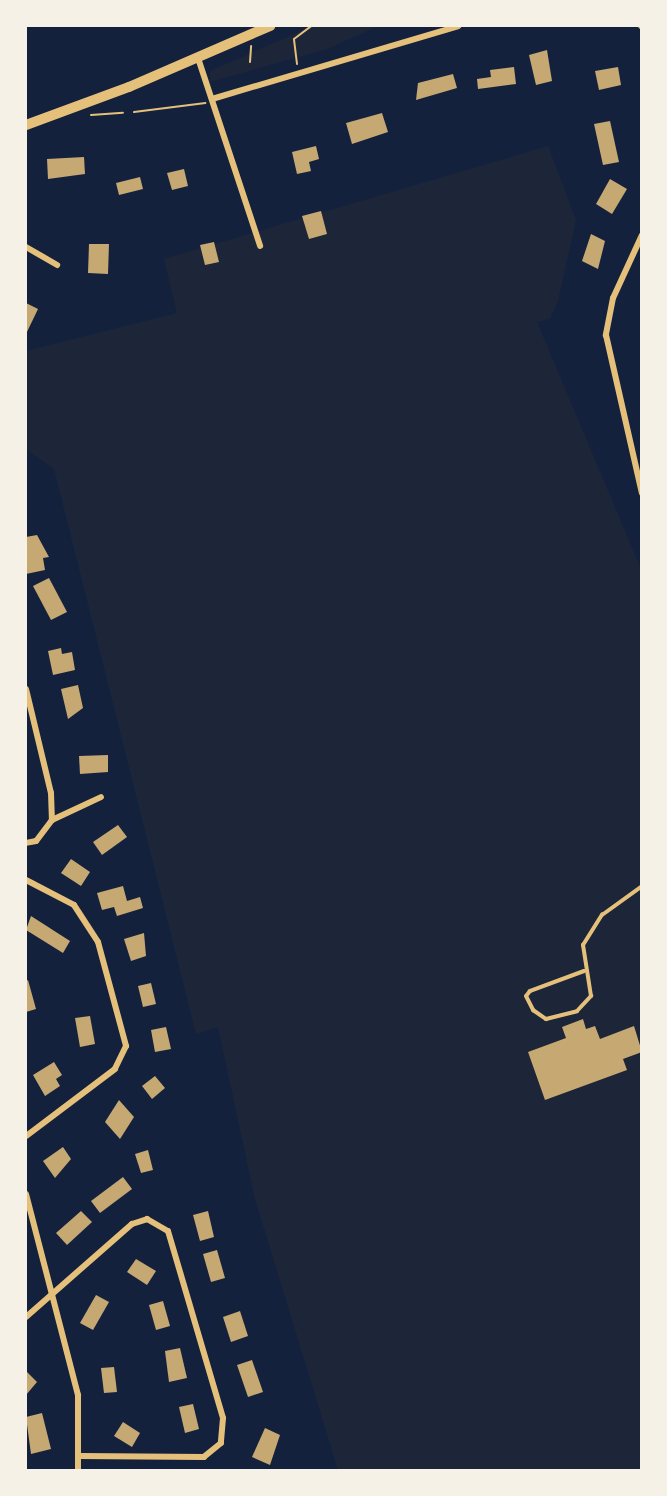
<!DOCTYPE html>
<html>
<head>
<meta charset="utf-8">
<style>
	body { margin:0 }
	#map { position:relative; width:667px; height:1496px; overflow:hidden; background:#14213d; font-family:"Public Sans",sans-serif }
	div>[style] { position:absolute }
	.green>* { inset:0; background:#1d2539 }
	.building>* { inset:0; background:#c6a872 }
	.path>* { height:2px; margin:-1px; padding:0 1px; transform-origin:1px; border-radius:1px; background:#e5c07b }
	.service>* { height:4px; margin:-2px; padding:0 2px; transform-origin:2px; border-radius:2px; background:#e5c07b }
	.minor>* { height:6px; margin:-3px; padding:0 3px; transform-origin:3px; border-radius:3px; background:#e5c07b }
	.secondary>* { height:10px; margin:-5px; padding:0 5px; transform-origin:5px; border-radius:5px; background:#e5c07b }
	span { translate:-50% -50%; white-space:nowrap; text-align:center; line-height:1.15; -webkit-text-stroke:6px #f6f1e7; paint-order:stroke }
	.frame { position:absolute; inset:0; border:27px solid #f6f1e7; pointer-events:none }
</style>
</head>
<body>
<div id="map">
	<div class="green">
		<i style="clip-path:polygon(312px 26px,378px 26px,327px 49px,210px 82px,210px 71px)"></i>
		<i style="clip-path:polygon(548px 146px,576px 220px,558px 301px,550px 319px,537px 322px,641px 569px,641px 1470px,338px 1470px,255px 1199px,218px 1027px,196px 1034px,54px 469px,26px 449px,26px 351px,177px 313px,164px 259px)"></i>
	</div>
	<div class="building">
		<i style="clip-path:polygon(547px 50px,552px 81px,536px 85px,529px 55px)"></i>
		<i style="clip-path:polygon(514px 67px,516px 84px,478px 89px,477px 79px,491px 77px,490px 70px)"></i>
		<i style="clip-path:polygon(618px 67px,621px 85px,599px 90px,595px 71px)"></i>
		<i style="clip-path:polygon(453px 74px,457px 88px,416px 100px,418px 83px)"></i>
		<i style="clip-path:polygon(382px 113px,388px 132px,352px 144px,346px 123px)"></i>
		<i style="clip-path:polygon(610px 121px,619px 162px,603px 165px,594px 124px)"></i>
		<i style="clip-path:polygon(316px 146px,319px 159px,309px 162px,311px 171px,297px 174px,292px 152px)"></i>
		<i style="clip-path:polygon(84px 157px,85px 174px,48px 179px,47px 159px)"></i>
		<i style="clip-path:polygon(184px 169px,188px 186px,172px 190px,167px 173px)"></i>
		<i style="clip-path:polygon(140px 177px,143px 189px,119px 195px,116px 183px)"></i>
		<i style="clip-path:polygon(610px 179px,627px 189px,612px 214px,596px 204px)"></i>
		<i style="clip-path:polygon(321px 211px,327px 234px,309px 239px,302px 216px)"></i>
		<i style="clip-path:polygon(591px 234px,605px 241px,598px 269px,582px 261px)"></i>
		<i style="clip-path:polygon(214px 242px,219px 262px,205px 265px,200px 245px)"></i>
		<i style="clip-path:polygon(89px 244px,109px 244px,108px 274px,88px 273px)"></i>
		<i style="clip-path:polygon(26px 303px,38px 309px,26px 334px)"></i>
		<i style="clip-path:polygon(37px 535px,49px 557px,43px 558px,45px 570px,26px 574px,26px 537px)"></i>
		<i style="clip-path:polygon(49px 578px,67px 612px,51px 620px,33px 586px)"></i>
		<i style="clip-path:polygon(61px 648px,62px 654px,72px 652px,75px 670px,53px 675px,48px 651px)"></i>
		<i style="clip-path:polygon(78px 685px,83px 708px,68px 719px,61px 689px)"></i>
		<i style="clip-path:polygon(108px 755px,108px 772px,80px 774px,79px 756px)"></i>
		<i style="clip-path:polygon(118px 825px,127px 837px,102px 855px,93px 842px)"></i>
		<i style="clip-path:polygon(71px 859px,90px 872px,81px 886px,61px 873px)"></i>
		<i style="clip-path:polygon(123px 886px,127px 901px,140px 897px,143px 908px,117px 916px,114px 907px,102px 910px,97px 893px)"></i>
		<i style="clip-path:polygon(31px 916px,70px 941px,63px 953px,26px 930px)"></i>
		<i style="clip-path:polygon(144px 933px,146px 956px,131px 961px,124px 939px)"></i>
		<i style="clip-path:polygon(28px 980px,36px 1009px,26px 1012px,26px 981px)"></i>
		<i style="clip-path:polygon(151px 983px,156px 1004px,143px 1007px,138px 986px)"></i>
		<i style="clip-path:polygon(90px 1016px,95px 1044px,80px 1047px,75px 1018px)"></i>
		<i style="clip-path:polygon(583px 1019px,586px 1029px,595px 1026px,600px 1039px,634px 1026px,642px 1052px,623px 1059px,627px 1070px,545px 1100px,528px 1052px,566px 1038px,562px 1027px)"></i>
		<i style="clip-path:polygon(166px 1027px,171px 1049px,155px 1052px,151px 1030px)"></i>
		<i style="clip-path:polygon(54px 1062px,62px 1075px,56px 1079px,60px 1086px,45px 1096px,33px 1075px)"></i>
		<i style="clip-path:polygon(155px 1076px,165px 1088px,152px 1099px,142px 1086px)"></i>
		<i style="clip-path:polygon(119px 1100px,134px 1117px,120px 1139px,105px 1122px)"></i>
		<i style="clip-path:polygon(63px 1147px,71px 1159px,55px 1178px,43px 1161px)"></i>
		<i style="clip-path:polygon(148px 1150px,153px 1170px,141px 1173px,135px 1154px)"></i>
		<i style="clip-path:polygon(123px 1177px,132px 1189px,100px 1213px,91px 1201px)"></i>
		<i style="clip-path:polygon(81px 1211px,92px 1222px,67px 1245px,56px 1233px)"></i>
		<i style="clip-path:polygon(208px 1211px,214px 1237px,200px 1241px,193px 1215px)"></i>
		<i style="clip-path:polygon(217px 1250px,225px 1278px,211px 1282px,203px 1254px)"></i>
		<i style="clip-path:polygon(136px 1259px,156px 1271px,147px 1285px,127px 1272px)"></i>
		<i style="clip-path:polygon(96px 1295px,109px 1302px,93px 1330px,80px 1323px)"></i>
		<i style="clip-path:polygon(163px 1301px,170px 1326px,156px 1330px,149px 1305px)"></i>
		<i style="clip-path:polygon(240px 1311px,248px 1336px,231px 1342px,223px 1317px)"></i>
		<i style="clip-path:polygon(180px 1348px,187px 1378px,169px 1382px,165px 1351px)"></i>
		<i style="clip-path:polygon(252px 1360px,263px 1392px,248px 1397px,237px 1365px)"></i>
		<i style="clip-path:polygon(114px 1367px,117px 1392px,104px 1393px,101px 1368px)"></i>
		<i style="clip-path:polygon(26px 1371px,37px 1382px,26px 1395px)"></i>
		<i style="clip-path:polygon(193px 1404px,199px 1429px,185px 1433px,179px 1407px)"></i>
		<i style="clip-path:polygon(42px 1413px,51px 1449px,31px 1454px,26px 1417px)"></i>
		<i style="clip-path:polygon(123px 1422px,140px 1433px,132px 1447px,114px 1436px)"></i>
		<i style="clip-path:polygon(265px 1428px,280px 1435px,270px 1465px,252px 1457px)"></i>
	</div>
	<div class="path">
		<i style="left:250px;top:62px;width:16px;rotate:-86deg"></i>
		<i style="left:297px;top:64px;width:25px;rotate:-97deg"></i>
		<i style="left:294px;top:39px;width:21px;rotate:-37deg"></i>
		<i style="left:134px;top:112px;width:72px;rotate:-7.2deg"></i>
		<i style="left:91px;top:115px;width:32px;rotate:-4deg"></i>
	</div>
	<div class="service">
		<i style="left:584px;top:971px;width:58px;rotate:159.7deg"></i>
		<i style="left:530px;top:991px;width:6px;rotate:129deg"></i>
		<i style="left:526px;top:996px;width:16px;rotate:63deg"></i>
		<i style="left:533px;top:1010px;width:16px;rotate:35deg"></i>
		<i style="left:546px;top:1019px;width:32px;rotate:-14deg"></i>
		<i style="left:577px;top:1011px;width:21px;rotate:-47deg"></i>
		<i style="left:591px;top:996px;width:52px;rotate:-98.9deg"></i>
		<i style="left:583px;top:945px;width:36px;rotate:-58deg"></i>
		<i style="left:602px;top:915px;width:49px;rotate:-35.9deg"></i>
	</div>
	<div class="minor">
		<i style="left:641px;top:26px;width:1px;rotate:45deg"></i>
		<i style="left:198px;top:58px;width:198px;rotate:71.7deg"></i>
		<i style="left:212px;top:99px;width:257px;rotate:-16.5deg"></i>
		<i style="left:642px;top:235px;width:69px;rotate:114.7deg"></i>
		<i style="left:613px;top:298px;width:38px;rotate:101deg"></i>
		<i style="left:606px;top:335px;width:162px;rotate:77.2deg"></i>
		<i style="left:26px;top:247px;width:36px;rotate:30deg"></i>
		<i style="left:26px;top:689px;width:107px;rotate:76.5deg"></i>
		<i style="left:51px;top:793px;width:27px;rotate:88deg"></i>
		<i style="left:52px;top:820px;width:26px;rotate:127deg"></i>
		<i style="left:36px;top:841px;width:10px;rotate:169deg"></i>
		<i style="left:52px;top:820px;width:54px;rotate:-25.1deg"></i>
		<i style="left:26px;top:880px;width:54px;rotate:27.5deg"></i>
		<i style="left:74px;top:905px;width:44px;rotate:57deg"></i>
		<i style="left:98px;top:942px;width:108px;rotate:74.9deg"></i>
		<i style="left:126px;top:1046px;width:25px;rotate:116deg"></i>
		<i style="left:115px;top:1069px;width:111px;rotate:143deg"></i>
		<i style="left:26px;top:1194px;width:208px;rotate:75.5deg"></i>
		<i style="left:78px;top:1395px;width:75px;rotate:90deg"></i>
		<i style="left:26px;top:1317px;width:141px;rotate:-41.3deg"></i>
		<i style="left:132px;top:1224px;width:16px;rotate:-18deg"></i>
		<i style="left:147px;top:1219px;width:24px;rotate:30deg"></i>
		<i style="left:168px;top:1231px;width:195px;rotate:73.6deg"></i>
		<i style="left:223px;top:1418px;width:25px;rotate:95deg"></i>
		<i style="left:221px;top:1443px;width:22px;rotate:141deg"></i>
		<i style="left:204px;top:1457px;width:124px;rotate:-179.5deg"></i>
	</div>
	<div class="secondary">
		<i style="left:26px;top:125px;width:110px;rotate:-20.3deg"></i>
		<i style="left:129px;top:87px;width:154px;rotate:-23.4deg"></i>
	</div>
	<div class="frame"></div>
</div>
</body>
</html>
